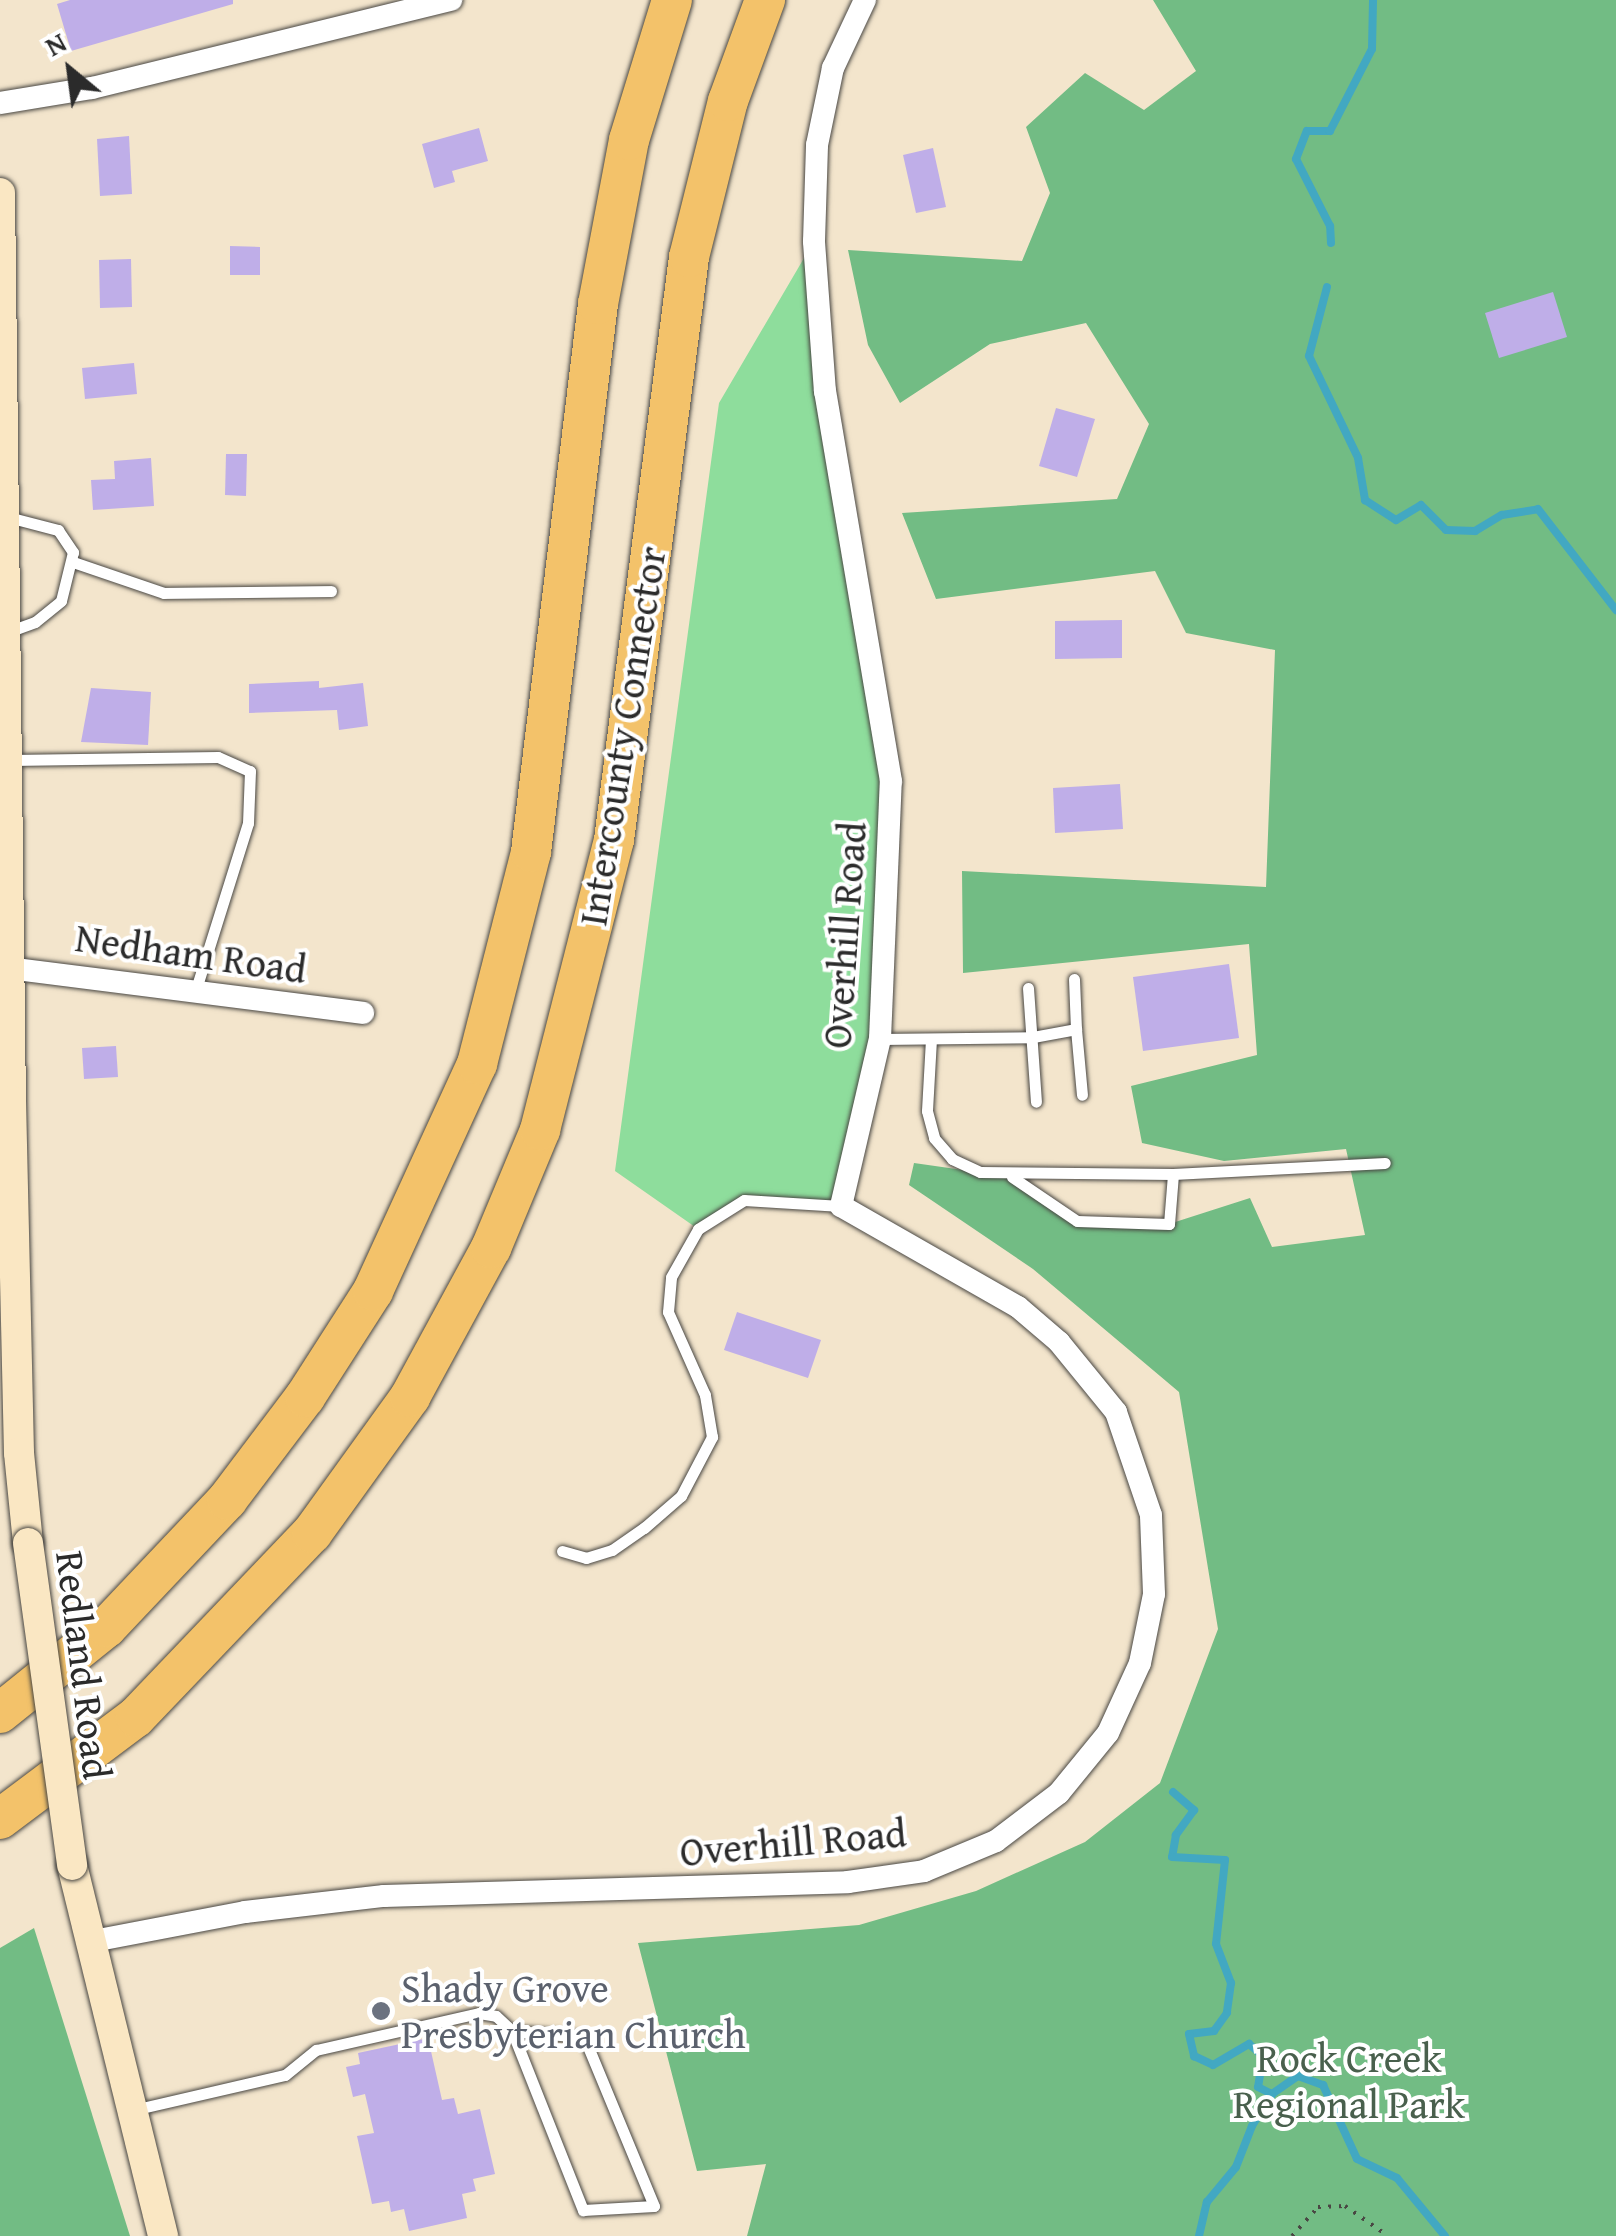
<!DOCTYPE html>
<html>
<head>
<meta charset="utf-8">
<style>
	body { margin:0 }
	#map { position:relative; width:1616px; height:2236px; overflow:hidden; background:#f3e5cc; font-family:"Gentium Book Plus",serif }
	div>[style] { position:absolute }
	.green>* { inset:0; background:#8edd9c }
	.forest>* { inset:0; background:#72bc84 }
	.stream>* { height:8px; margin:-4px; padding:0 4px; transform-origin:4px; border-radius:4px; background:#42a8c2 }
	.building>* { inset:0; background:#bfaee8 }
	.path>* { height:4px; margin-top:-2px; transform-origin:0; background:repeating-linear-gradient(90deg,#494743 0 2.5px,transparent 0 10.5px) }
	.roads { filter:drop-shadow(0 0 2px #494743) drop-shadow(0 0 2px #494743) }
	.lane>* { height:11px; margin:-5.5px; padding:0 5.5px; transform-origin:5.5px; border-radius:5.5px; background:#fff }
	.street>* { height:22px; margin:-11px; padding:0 11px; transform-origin:11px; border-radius:11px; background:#fff }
	.secondary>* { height:30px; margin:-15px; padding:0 15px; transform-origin:15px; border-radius:15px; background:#fae7c3 }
	.highway>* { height:40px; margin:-20px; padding:0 20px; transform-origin:20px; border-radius:20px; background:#f3c26a }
	.bridges { filter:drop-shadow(0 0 2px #494743) drop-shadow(0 0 2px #494743) }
	.secondary-bridge>* { height:30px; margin:-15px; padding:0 15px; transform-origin:15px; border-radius:15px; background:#fae7c3 }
	.dots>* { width:28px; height:28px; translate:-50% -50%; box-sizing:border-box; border:5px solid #fff; border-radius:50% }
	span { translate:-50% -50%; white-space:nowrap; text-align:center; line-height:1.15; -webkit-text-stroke:8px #fff; paint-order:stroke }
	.street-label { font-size:40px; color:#2b2b2b }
	.worship-label { font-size:40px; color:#5b616d }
	.left { translate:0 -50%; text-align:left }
	.park-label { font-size:40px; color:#49604d }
	.north { position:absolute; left:20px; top:20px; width:100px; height:100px; -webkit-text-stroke:8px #fff; paint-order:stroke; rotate:331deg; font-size:28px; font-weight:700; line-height:40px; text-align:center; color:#2b2b2b }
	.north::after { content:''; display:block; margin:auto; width:35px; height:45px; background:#2b2b2b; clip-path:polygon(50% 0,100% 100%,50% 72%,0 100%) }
</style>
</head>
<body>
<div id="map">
	<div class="green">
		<i style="clip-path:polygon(814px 241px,891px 781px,880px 1039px,841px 1206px,744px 1200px,698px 1229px,615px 1171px,719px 403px)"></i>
	</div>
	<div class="forest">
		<i style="clip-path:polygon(1153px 0,1616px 0,1616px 2236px,747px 2236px,766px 2164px,697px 2171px,638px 1943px,859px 1925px,976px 1891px,1085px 1842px,1160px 1783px,1218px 1629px,1179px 1392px,1033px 1269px,909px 1185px,914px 1163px,1012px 1177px,1077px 1221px,1169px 1224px,1250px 1198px,1272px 1247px,1365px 1235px,1346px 1149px,1224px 1161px,1142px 1143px,1131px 1086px,1257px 1055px,1249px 944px,963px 973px,962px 871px,1266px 887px,1275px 650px,1186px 633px,1155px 571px,936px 599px,902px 513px,1117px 499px,1149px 424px,1086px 323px,990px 344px,900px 403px,868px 345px,848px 250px,1022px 261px,1050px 193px,1026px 127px,1085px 73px,1144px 110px,1196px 71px)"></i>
		<i style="clip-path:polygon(34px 1928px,130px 2236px,0 2236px,0 1948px)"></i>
	</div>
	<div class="stream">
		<i style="left:1331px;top:243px;width:17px;rotate:-93deg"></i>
		<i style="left:1330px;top:226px;width:75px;rotate:-116.9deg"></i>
		<i style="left:1296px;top:159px;width:30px;rotate:-69deg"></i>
		<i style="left:1307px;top:131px;width:23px"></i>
		<i style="left:1330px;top:131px;width:92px;rotate:-62.9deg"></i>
		<i style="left:1372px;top:49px;width:49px;rotate:-88.8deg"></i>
		<i style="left:1327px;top:287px;width:71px;rotate:104.6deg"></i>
		<i style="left:1309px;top:356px;width:113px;rotate:64.3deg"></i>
		<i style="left:1358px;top:458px;width:43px;rotate:80.5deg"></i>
		<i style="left:1365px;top:500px;width:37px;rotate:33deg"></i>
		<i style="left:1396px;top:520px;width:29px;rotate:-31deg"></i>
		<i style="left:1421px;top:505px;width:35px;rotate:45deg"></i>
		<i style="left:1446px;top:530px;width:29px;rotate:2deg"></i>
		<i style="left:1475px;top:531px;width:31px;rotate:-31deg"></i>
		<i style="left:1502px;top:515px;width:36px;rotate:-9deg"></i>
		<i style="left:1538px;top:509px;width:128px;rotate:52.3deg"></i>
		<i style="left:1173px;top:1792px;width:28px;rotate:41deg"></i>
		<i style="left:1194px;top:1810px;width:31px;rotate:126deg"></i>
		<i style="left:1176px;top:1835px;width:22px;rotate:100deg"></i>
		<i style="left:1172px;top:1857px;width:53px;rotate:3.2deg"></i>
		<i style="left:1225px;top:1860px;width:84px;rotate:96.1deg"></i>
		<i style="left:1216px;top:1944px;width:42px;rotate:69deg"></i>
		<i style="left:1231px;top:1983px;width:30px;rotate:98deg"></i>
		<i style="left:1227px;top:2013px;width:22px;rotate:126deg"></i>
		<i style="left:1214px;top:2031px;width:25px;rotate:173deg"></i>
		<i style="left:1189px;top:2034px;width:23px;rotate:77deg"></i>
		<i style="left:1194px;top:2056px;width:21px;rotate:25deg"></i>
		<i style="left:1213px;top:2065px;width:42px;rotate:-30.3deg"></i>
		<i style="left:1249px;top:2044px;width:18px;rotate:41deg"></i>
		<i style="left:1263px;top:2056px;width:31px;rotate:99deg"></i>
		<i style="left:1258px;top:2087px;width:16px;rotate:27deg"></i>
		<i style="left:1199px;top:2236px;width:35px;rotate:-77deg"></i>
		<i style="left:1207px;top:2202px;width:45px;rotate:-50.4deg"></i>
		<i style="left:1236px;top:2167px;width:44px;rotate:-68.7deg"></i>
		<i style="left:1252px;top:2126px;width:38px;rotate:-58deg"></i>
		<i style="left:1272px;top:2094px;width:32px;rotate:-35deg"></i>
		<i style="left:1298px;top:2076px;width:27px;rotate:20deg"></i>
		<i style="left:1323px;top:2085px;width:81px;rotate:65.3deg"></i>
		<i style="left:1357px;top:2159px;width:44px;rotate:25.4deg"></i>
		<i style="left:1397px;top:2178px;width:75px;rotate:50.4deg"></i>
	</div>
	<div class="building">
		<i style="clip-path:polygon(70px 0,233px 0,233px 4px,71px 51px,57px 4px)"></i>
		<i style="clip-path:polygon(479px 128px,488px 161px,452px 171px,455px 182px,434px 188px,422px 144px)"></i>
		<i style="clip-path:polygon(129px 136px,132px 194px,100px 196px,97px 139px)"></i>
		<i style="clip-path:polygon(933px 148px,946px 207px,916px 213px,903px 155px)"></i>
		<i style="clip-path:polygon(230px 246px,260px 247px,260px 275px,230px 275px)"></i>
		<i style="clip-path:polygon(131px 259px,132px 307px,100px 308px,99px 260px)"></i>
		<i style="clip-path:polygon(1553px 292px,1567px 337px,1499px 358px,1485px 313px)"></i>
		<i style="clip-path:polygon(134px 363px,137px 394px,85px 399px,82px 368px)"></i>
		<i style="clip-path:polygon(1056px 408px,1095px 419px,1077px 477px,1039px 466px)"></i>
		<i style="clip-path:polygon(226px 454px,247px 454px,246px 496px,225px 495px)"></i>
		<i style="clip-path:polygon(151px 458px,154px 506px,93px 510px,91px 480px,115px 479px,114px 461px)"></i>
		<i style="clip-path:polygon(1122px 620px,1122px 658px,1055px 659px,1055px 621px)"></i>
		<i style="clip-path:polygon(319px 681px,319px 688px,363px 683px,368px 726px,339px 730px,337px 710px,249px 713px,249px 684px)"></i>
		<i style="clip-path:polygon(91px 688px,151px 692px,148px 745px,81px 742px)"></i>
		<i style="clip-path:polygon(1120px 784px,1123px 829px,1055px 833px,1053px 788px)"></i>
		<i style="clip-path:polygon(1229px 964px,1239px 1038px,1143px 1051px,1133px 977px)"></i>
		<i style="clip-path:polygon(116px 1046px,118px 1077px,84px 1079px,82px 1048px)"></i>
		<i style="clip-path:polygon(737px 1312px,821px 1340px,808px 1378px,724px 1350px)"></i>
		<i style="clip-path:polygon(428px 2038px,442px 2100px,454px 2098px,458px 2114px,480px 2109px,495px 2174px,473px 2179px,476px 2191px,462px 2194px,467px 2218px,409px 2231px,404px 2209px,391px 2212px,389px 2201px,372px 2204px,357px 2136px,374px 2133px,365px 2094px,353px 2097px,346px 2067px,360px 2064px,358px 2053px)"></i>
	</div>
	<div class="path">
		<i style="left:1292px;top:2236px;width:39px;rotate:-48deg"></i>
		<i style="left:1318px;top:2207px;width:27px;rotate:-2deg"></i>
		<i style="left:1345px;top:2206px;width:52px;rotate:34.9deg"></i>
	</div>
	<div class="roads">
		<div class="lane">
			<i style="left:8px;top:517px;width:52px;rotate:14.6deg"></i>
			<i style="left:58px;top:530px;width:27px;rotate:56deg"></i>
			<i style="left:73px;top:552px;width:50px;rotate:103.8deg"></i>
			<i style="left:61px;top:601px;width:33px;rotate:141deg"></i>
			<i style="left:35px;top:622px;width:27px;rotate:160deg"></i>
			<i style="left:73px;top:562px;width:96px;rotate:18.8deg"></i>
			<i style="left:164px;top:593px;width:167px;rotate:-0.7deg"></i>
			<i style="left:11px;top:760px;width:207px;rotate:-0.8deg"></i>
			<i style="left:218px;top:757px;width:35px;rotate:24deg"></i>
			<i style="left:250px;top:771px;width:52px;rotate:92.2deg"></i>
			<i style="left:248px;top:823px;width:177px;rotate:107.4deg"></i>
			<i style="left:1028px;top:988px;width:114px;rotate:86deg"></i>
			<i style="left:1076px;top:1029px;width:66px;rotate:84.8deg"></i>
			<i style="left:880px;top:1039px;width:153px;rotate:-0.7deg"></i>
			<i style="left:1033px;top:1037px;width:44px;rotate:-10.5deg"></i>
			<i style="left:1076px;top:1029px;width:50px;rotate:-92.3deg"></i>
			<i style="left:931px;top:1039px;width:72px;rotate:93.2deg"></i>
			<i style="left:927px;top:1111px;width:28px;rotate:75deg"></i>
			<i style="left:934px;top:1138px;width:28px;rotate:49deg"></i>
			<i style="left:952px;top:1159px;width:31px;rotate:25deg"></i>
			<i style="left:980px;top:1172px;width:193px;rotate:0.6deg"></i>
			<i style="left:1173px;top:1174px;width:212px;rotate:-3deg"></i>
			<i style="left:1012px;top:1177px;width:78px;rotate:34.1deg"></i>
			<i style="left:1077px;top:1221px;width:92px;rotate:1.9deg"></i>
			<i style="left:1169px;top:1224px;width:50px;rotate:-85.4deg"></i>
			<i style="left:562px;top:1551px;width:25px;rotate:16deg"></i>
			<i style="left:586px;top:1558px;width:27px;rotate:-17deg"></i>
			<i style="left:612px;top:1550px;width:39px;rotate:-35deg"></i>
			<i style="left:644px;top:1528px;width:49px;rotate:-40.9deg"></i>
			<i style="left:681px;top:1496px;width:67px;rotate:-62.3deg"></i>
			<i style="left:712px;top:1437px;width:43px;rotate:-99.5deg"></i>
			<i style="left:705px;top:1395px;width:91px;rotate:-114deg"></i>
			<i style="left:668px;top:1312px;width:35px;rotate:-85deg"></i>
			<i style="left:671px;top:1277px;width:55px;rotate:-60.6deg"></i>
			<i style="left:698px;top:1229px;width:54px;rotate:-32.2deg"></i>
			<i style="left:744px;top:1200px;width:97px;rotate:3.5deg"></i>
			<i style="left:133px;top:2110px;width:156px;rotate:-13deg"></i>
			<i style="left:285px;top:2075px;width:40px;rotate:-39deg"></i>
			<i style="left:316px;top:2050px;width:167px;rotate:-12.8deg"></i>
			<i style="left:479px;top:2013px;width:17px;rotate:10deg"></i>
			<i style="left:496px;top:2016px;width:22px;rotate:43deg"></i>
			<i style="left:512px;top:2031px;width:193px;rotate:68.4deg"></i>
			<i style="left:583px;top:2210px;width:71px;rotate:-3.2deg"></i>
			<i style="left:654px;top:2206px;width:183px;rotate:-112.5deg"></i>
			<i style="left:584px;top:2037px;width:72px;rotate:-175.2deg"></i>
		</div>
		<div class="street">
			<i style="left:0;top:103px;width:93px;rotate:-9.3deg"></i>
			<i style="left:92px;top:88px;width:370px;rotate:-13.8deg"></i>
			<i style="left:0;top:967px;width:366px;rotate:7.2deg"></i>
			<i style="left:88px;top:1942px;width:160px;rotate:-10.8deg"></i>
			<i style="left:245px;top:1912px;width:140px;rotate:-6.6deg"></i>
			<i style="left:384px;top:1896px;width:464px;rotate:-1.7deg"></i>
			<i style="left:848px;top:1882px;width:77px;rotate:-8.2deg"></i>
			<i style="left:924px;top:1871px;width:78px;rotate:-22.6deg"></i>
			<i style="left:996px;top:1841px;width:79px;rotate:-37.3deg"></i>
			<i style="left:1059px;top:1793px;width:77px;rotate:-50.8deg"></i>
			<i style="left:1108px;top:1733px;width:77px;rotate:-65.4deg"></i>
			<i style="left:1140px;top:1663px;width:70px;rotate:-78.5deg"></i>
			<i style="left:1154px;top:1594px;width:79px;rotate:-92.2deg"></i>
			<i style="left:1151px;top:1515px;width:109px;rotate:-108.8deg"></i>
			<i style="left:1116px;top:1412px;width:90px;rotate:-129.2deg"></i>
			<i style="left:1059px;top:1342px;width:54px;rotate:-139.5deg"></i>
			<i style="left:1018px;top:1307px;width:204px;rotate:-150.3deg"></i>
			<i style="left:841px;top:1206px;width:171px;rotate:-76.9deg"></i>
			<i style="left:880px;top:1039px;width:258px;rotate:-87.6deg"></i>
			<i style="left:891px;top:781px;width:395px;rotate:-99.6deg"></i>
			<i style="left:825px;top:392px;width:151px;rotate:-94.2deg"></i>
			<i style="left:814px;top:241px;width:96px;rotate:-88.2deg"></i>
			<i style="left:817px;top:145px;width:79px;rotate:-78.3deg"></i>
			<i style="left:833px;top:68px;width:75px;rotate:-64.8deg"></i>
		</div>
		<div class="secondary">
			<i style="left:0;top:193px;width:908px;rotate:89.31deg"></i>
			<i style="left:11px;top:1101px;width:352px;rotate:88.7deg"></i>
			<i style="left:19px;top:1453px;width:90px;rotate:84.3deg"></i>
			<i style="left:72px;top:1865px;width:382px;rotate:76.2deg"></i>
		</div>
		<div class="highway">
			<i style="left:0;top:1713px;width:137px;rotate:-38.8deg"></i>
			<i style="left:107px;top:1627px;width:175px;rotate:-46.6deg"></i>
			<i style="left:227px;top:1500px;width:129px;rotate:-52.9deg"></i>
			<i style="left:305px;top:1397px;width:126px;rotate:-57.3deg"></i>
			<i style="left:373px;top:1291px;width:250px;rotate:-65.4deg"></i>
			<i style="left:477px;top:1064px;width:219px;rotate:-75.7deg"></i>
			<i style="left:531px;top:852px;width:552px;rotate:-83.03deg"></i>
			<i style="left:598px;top:304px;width:167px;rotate:-79.3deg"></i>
			<i style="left:629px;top:140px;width:146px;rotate:-72.9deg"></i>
			<i style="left:0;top:1819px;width:170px;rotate:-36.9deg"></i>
			<i style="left:136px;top:1717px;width:255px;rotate:-46.3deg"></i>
			<i style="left:312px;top:1533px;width:168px;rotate:-54.2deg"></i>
			<i style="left:410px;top:1397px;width:170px;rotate:-61.5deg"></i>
			<i style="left:491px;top:1248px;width:128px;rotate:-67.4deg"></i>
			<i style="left:540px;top:1130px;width:299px;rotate:-75.7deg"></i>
			<i style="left:614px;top:840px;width:588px;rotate:-82.67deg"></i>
			<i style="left:689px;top:257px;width:161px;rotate:-76deg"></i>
			<i style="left:728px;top:101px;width:108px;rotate:-69.9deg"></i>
		</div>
	</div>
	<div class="bridges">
		<div class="secondary-bridge">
			<i style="left:28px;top:1543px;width:325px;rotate:82.2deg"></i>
		</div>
	</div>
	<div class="dots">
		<i style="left:381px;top:2011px;background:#6b7280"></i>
	</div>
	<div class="street-label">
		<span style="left:622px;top:736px;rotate:-81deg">Intercounty Connector</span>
		<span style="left:844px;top:935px;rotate:-86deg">Overhill Road</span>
		<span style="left:191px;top:953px;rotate:8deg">Nedham Road</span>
		<span style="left:84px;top:1665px;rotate:83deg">Redland Road</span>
		<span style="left:793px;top:1842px;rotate:-5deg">Overhill Road</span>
	</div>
	<div class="worship-label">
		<span class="left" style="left:401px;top:2011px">Shady Grove<br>Presbyterian Church</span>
	</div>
	<div class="park-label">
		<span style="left:1349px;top:2081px">Rock Creek<br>Regional Park</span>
	</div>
	<div class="north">N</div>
</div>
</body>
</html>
